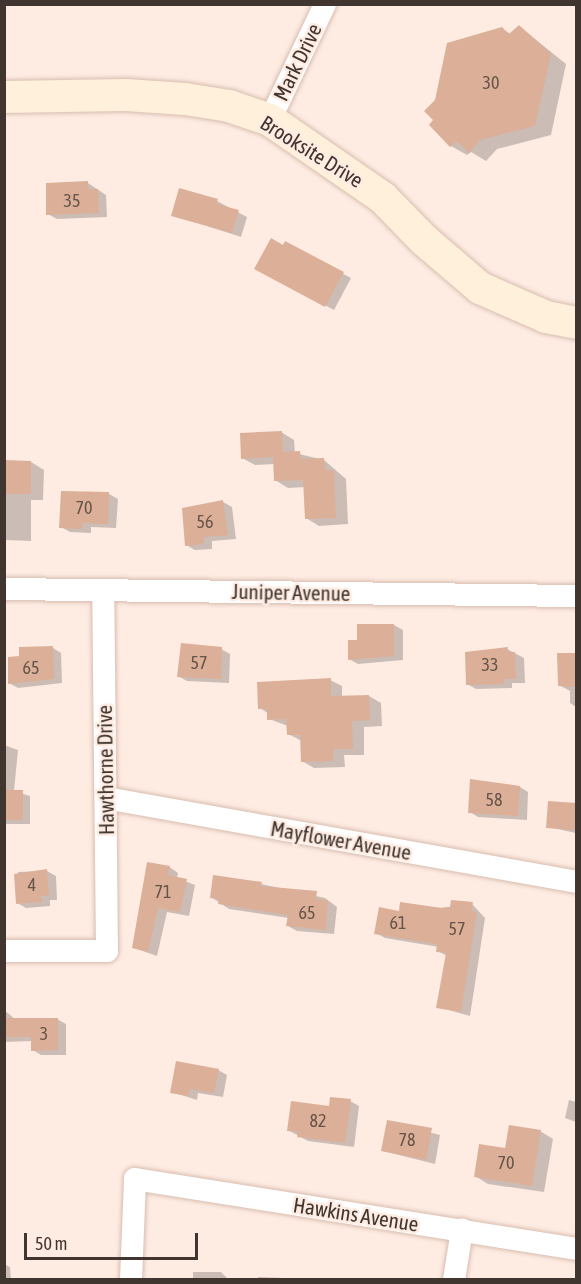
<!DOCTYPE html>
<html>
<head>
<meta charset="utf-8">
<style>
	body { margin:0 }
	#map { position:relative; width:581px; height:1284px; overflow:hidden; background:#feece3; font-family:"Asap Condensed",sans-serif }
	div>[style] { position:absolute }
	.shadow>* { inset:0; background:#0003 }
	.building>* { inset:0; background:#dcaf98 }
	.roads { filter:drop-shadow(0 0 2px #d9bdaf) drop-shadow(0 0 2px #d9bdaf) }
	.street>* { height:22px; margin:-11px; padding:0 11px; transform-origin:11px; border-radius:11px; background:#fff }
	.secondary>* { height:32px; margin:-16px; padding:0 16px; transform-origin:16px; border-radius:16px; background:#fef0da }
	span { translate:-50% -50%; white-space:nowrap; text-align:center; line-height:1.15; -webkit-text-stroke:5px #feece3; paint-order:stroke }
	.number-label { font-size:18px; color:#675449 }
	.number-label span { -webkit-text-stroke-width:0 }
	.street-label { font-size:21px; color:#40352f }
	.frame { position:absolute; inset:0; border:6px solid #40352f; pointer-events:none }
	.scale { position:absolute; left:24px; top:1233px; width:174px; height:27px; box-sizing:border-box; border:3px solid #40352f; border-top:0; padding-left:8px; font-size:18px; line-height:21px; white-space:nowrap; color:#40352f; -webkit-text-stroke:4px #feece3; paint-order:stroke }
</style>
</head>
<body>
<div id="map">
	<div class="shadow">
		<i style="clip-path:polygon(519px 26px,566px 64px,551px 135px,497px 149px,486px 161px,471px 152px,467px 155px,451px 146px,501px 29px,511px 34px)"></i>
		<i style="clip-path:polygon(88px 183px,106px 195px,107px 217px,57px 219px,48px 214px)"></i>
		<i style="clip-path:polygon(180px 190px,217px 201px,247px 217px,241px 237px,173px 215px)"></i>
		<i style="clip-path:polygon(285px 243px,351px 278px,334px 310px,265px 273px)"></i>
		<i style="clip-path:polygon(281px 432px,294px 440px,295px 453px,324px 460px,346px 479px,348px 524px,319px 526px,306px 518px,305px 487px,288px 488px,275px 480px,275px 464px,255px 465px,242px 458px)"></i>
		<i style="clip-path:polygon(4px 462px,31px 462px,44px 470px,43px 500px,31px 500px,31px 541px,5px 540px)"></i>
		<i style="clip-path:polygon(109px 494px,118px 499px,116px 528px,91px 527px,91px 533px,70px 532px,61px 527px)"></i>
		<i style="clip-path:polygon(223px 502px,232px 507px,236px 539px,212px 541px,212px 549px,195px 550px,186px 545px)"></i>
		<i style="clip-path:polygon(394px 625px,403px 630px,403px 660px,358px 664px,349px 659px)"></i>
		<i style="clip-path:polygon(182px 645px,221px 649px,230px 654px,229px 683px,187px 681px,178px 676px)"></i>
		<i style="clip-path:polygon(53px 648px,61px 653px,62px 683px,18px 688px,9px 683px,21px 658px)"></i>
		<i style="clip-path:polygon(507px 649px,524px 658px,525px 683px,512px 683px,512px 688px,476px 689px,467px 684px)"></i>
		<i style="clip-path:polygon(559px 654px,576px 654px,576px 707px,570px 703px,570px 691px,559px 685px)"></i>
		<i style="clip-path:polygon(330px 680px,342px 686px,342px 697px,369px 696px,381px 703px,382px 726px,364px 727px,364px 755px,344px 755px,345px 767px,314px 768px,302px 761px,302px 741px,288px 734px,288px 726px,269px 719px,269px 714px,260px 708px)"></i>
		<i style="clip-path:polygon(4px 745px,18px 750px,14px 791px,30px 796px,30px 824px,4px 824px)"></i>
		<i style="clip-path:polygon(520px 787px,528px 792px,527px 820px,478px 817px,470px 812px)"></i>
		<i style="clip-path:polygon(574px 799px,576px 833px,548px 827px,574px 804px)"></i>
		<i style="clip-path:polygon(148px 863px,171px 868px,165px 882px,171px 868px,178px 873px,177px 878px,195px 885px,189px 916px,167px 912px,157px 956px,134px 948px)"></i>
		<i style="clip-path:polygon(47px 871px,56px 876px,57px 900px,50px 900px,50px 906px,26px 908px,17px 903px,18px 872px)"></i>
		<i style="clip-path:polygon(261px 884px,325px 898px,337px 907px,334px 934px,297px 931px,288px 926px,289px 918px,229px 909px,211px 897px)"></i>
		<i style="clip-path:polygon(472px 904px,485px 918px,470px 1016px,438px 1007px,447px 956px,438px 951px,439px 947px,385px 938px,376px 933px,400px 913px)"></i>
		<i style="clip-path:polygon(4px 1010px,15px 1019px,57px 1019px,66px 1024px,66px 1055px,41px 1055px,33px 1050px,33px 1041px,4px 1042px)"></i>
		<i style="clip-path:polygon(218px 1070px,227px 1075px,223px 1097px,198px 1093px,197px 1100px,172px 1092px)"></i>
		<i style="clip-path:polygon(569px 1100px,576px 1102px,576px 1122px,565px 1118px)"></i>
		<i style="clip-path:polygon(350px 1101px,359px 1106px,354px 1147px,308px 1141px,288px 1130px)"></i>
		<i style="clip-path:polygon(388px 1122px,440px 1135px,435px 1164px,383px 1151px)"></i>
		<i style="clip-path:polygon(540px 1131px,553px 1139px,544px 1192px,488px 1184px,475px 1176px,507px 1150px)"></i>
		<i style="clip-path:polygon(4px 1264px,10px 1267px,11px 1280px,4px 1280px)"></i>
		<i style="clip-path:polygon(193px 1272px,221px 1272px,229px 1280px,193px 1280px)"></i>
		<i style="clip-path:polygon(258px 1277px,284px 1278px,287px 1280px,258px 1280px)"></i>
	</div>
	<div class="building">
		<i style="clip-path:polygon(519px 25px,551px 54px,535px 126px,480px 140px,469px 153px,457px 141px,450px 147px,429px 125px,433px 120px,424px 111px,435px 100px,447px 43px,502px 27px,509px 34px)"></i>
		<i style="clip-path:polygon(88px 181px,88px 189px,98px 189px,99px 213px,46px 215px,46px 183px)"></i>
		<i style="clip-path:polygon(179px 188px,218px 199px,216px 204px,239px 210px,232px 233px,171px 216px)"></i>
		<i style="clip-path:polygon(271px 238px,283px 245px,285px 241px,344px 272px,325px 307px,254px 269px)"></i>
		<i style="clip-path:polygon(282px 431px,283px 452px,300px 451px,301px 459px,324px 458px,325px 470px,334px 470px,336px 518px,305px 519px,303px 480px,274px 481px,273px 457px,241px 459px,240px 433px)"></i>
		<i style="clip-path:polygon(4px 460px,31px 461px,31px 494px,4px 494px)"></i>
		<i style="clip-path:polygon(61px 491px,109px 492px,108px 524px,83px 523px,82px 529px,59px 528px)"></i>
		<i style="clip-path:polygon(223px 500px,228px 535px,204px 537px,204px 544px,185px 546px,182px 508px)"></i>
		<i style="clip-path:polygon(357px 624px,394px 624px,394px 656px,348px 660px,348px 640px,357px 640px)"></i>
		<i style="clip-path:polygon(181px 643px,222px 647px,221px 679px,177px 677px)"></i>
		<i style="clip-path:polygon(53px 646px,54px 679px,8px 684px,8px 657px,19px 656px,19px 647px)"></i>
		<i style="clip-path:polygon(508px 647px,507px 652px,515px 652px,516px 679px,504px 679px,504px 684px,466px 685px,465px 652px)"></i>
		<i style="clip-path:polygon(557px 653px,576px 653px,576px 687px,558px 686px)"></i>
		<i style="clip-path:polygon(331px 678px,331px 696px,369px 695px,370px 720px,352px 721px,353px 749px,333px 749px,333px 761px,301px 762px,300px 735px,287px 735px,286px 719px,267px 720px,267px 709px,258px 709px,257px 682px)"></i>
		<i style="clip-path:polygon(470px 779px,520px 786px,518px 816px,468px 813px)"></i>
		<i style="clip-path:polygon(4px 790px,23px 790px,23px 820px,4px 820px)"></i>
		<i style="clip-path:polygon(548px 801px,576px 803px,576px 830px,546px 828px)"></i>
		<i style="clip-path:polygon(147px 862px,170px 866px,168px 875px,187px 879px,180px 912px,158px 908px,148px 952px,132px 948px)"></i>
		<i style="clip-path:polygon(47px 869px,49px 896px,41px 896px,42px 902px,16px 904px,14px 874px)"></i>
		<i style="clip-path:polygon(213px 875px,262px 882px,261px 886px,317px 891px,316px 899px,328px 900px,326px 930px,286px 926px,288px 915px,218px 904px,219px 899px,210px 898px)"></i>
		<i style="clip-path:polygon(451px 900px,473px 902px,471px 911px,477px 912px,461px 1012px,436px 1008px,446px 953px,436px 952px,437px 944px,374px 934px,379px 907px,399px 911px,400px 902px,442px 908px,450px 907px)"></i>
		<i style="clip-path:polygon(4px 1018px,58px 1018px,58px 1050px,31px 1051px,31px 1037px,4px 1037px)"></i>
		<i style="clip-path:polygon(176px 1061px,219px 1069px,214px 1093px,190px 1089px,188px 1096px,170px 1093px)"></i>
		<i style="clip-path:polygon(330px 1097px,351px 1099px,345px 1143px,297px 1137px,298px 1132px,287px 1131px,291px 1101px,329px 1106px)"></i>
		<i style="clip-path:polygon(387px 1120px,432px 1128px,426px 1160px,381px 1151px)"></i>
		<i style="clip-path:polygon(509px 1125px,541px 1130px,532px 1186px,474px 1177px,479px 1144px,505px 1148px)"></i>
	</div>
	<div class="roads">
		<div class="street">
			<i style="left:270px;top:120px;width:128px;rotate:-64.6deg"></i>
			<i style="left:4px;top:589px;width:572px;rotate:0.7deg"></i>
			<i style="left:106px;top:798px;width:477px;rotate:10.1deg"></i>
			<i style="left:4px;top:951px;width:103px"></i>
			<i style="left:107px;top:951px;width:361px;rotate:-90.6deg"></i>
			<i style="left:131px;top:1280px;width:101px;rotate:-87.7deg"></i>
			<i style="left:135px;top:1179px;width:447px;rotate:9deg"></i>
			<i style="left:454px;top:1280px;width:51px;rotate:-80.9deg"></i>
		</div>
		<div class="secondary">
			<i style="left:4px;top:97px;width:122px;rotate:-0.9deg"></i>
			<i style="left:126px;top:95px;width:59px;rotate:3.9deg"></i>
			<i style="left:185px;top:99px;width:45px;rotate:9deg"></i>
			<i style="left:229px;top:106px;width:43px;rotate:18.9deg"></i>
			<i style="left:270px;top:120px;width:137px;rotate:34.6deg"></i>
			<i style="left:383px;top:198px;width:59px;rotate:45.7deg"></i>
			<i style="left:424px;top:240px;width:74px;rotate:40.6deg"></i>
			<i style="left:480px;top:288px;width:72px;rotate:23.7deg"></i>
			<i style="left:546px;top:317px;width:31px;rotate:11deg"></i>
		</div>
	</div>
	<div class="number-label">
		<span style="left:491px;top:83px">30</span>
		<span style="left:72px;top:201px">35</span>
		<span style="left:84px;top:508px">70</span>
		<span style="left:205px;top:522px">56</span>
		<span style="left:199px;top:663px">57</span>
		<span style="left:490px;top:665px">33</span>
		<span style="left:31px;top:668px">65</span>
		<span style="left:494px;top:800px">58</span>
		<span style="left:32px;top:885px">4</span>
		<span style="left:163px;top:892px">71</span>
		<span style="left:307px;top:913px">65</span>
		<span style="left:398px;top:923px">61</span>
		<span style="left:457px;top:929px">57</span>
		<span style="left:44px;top:1034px">3</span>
		<span style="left:318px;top:1121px">82</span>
		<span style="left:407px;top:1140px">78</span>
		<span style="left:506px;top:1163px">70</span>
	</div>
	<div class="street-label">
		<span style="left:297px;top:62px;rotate:-64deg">Mark Drive</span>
		<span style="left:312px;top:151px;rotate:32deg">Brooksite Drive</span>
		<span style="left:291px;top:592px;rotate:1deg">Juniper Avenue</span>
		<span style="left:105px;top:770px;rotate:-91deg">Hawthorne Drive</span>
		<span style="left:341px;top:840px;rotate:10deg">Mayflower Avenue</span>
		<span style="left:356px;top:1214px;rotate:9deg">Hawkins Avenue</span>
	</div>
	<div class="frame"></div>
	<div class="scale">50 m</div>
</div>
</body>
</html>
